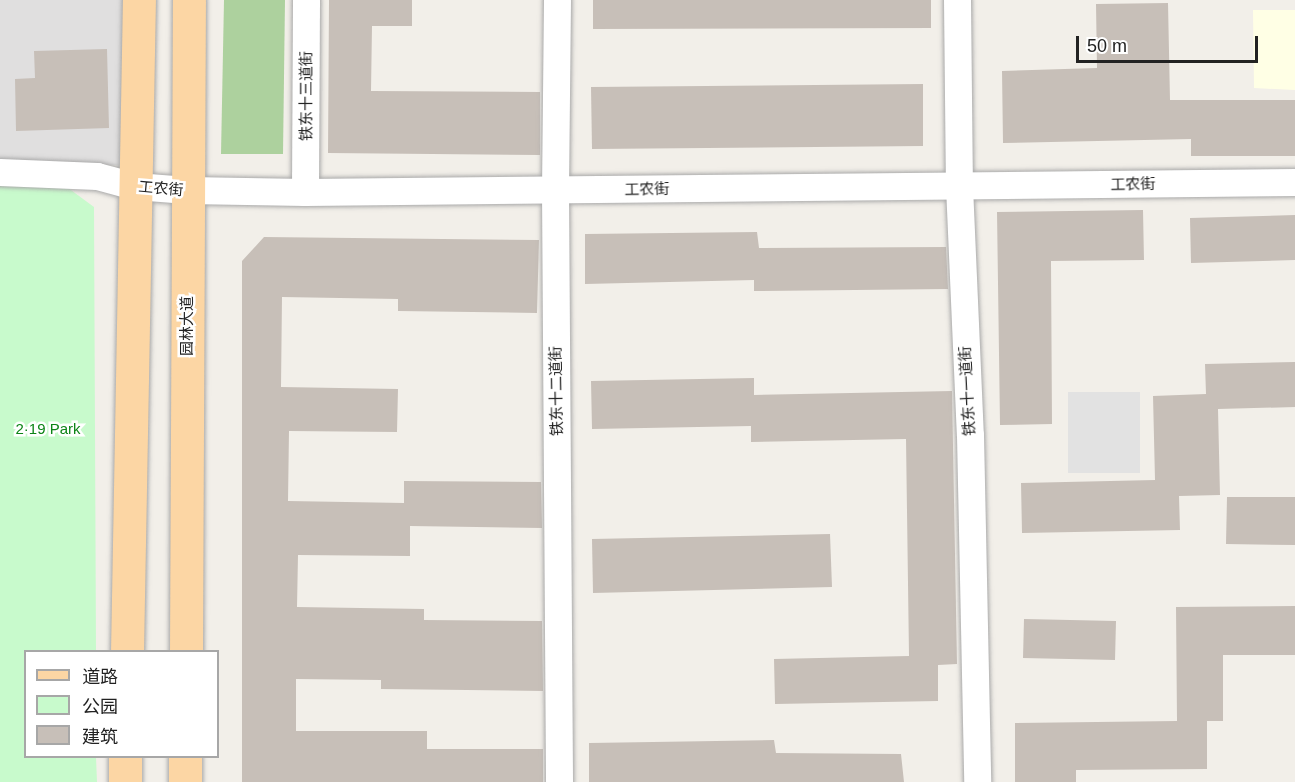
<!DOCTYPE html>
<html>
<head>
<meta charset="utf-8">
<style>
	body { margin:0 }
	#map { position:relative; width:1295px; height:782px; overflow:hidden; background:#f2efe9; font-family:Arial,"Noto Sans SC",sans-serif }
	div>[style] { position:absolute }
	.residential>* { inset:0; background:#e0dfdf }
	.education>* { inset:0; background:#ffffe5 }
	.forest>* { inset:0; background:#add19e }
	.park>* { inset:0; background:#c8facc }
	.parking>* { inset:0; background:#e2e2e2 }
	.building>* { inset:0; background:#c7bfb8 }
	.roads { filter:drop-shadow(0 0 2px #a9a9a9) drop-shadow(0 0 2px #a9a9a9) }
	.minor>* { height:27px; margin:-13.5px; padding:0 13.5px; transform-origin:13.5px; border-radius:13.5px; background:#fff }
	.major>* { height:33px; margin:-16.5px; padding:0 16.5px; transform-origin:16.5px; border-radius:16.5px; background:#fcd6a4 }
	span { translate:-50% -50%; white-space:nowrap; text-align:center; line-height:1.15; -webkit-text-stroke:5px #fff; paint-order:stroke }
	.street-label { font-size:15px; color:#222 }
	.park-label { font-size:15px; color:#0c8416 }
	.legend { position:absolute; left:24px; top:650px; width:195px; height:108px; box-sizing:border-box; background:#fff; border:2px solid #a7a7a7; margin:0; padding:8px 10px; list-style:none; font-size:18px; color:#222 }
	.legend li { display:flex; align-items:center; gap:12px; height:30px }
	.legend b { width:30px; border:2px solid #a7a7a7 }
	.scale { position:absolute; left:1076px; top:36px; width:182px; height:27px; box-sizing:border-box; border:3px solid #222; border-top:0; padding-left:8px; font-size:18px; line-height:21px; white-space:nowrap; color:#222; -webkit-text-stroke:4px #fff; paint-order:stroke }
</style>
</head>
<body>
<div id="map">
	<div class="residential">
		<i style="clip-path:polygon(0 0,125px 0,126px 165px,0 165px)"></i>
	</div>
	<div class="education">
		<i style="clip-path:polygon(1253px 10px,1295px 10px,1295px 90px,1254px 88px)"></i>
	</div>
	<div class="forest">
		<i style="clip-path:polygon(224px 0,285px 0,283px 154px,221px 154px)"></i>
	</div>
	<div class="park">
		<i style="clip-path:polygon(0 182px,60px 182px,94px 207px,96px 651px,26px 652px,26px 756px,96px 757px,97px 782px,0 782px)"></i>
	</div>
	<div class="parking">
		<i style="clip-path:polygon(1068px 392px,1140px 392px,1140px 473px,1068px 473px)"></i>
	</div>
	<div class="building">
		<i style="clip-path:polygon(329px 0,412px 0,412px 26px,372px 26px,371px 91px,540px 92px,540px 155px,328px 153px)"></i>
		<i style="clip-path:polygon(593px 0,931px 0,931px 28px,593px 29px)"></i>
		<i style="clip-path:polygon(1168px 3px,1170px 100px,1295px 100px,1295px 156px,1191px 156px,1191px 139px,1003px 143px,1002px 71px,1097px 68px,1096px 4px)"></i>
		<i style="clip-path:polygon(107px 49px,109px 128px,16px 131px,15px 79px,35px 78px,34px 51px)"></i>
		<i style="clip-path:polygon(923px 84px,923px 146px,592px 149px,591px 87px)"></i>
		<i style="clip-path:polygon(1143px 210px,1144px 260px,1051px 261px,1052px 424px,1000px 425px,997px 212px)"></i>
		<i style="clip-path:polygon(1295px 215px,1295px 260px,1191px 263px,1190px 218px)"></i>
		<i style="clip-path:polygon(757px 232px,759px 248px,946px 247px,948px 289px,754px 291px,754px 280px,585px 284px,585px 234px)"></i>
		<i style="clip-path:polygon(264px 237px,539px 240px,537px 313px,398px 311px,398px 299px,282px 297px,281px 387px,398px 389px,397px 432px,289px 431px,288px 501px,404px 503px,404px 481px,541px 482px,542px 528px,410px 526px,410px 556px,298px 555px,297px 607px,424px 609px,424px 620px,542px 621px,543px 691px,381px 689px,381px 680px,296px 679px,296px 731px,427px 731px,427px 749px,543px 749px,543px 782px,242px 782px,242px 261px)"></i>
		<i style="clip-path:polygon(1295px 362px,1295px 407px,1218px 409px,1220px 495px,1179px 496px,1180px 530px,1022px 533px,1021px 483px,1155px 480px,1153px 396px,1206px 394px,1205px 364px)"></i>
		<i style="clip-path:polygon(754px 378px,754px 395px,952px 391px,957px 664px,938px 665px,938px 701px,775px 704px,774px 659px,909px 656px,906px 439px,751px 442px,751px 426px,592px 429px,591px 381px)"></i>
		<i style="clip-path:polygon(1227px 497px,1295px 497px,1295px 545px,1226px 544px)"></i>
		<i style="clip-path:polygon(830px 534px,832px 587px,593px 593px,592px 539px)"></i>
		<i style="clip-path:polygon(1295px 606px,1295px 655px,1223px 655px,1223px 721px,1207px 721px,1207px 769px,1076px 770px,1076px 782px,1015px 782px,1015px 723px,1177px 721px,1176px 607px)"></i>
		<i style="clip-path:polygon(1024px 619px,1116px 621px,1115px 660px,1023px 658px)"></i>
		<i style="clip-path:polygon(774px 740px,776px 753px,901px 754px,904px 782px,589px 782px,589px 743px)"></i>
	</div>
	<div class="roads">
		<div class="minor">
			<i style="left:557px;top:0;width:190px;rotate:90.6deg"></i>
			<i style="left:555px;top:190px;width:592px;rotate:89.61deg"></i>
			<i style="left:957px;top:0;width:186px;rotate:89.4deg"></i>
			<i style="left:959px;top:186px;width:249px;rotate:87.5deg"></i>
			<i style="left:970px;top:435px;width:347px;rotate:88.8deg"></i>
			<i style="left:0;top:172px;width:97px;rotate:2.4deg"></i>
			<i style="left:97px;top:176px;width:39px;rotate:15deg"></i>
			<i style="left:135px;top:186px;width:52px;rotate:4.4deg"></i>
			<i style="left:187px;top:190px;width:118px;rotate:1deg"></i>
			<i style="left:305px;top:192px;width:990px;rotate:-0.58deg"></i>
			<i style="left:305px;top:192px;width:192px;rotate:-89.7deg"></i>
		</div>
		<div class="major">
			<i style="left:127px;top:652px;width:652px;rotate:-88.95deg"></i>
			<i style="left:186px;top:652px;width:652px;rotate:-89.74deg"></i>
			<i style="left:125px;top:782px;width:26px;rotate:-90deg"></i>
			<i style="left:185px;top:782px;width:26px;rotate:-90deg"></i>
		</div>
	</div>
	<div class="street-label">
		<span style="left:306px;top:96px;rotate:-90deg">铁东十三道街</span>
		<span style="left:1133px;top:184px;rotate:-1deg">工农街</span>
		<span style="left:161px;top:188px;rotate:5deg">工农街</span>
		<span style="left:647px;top:189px;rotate:-1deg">工农街</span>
		<span style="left:187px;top:326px;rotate:-90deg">园林大道</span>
		<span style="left:556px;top:391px;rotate:-91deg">铁东十二道街</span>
		<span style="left:967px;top:391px;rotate:-93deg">铁东十一道街</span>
	</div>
	<div class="park-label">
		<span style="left:48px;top:429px">2·19 Park</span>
	</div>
	<ul class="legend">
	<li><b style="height:8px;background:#fcd6a4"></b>道路</li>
	<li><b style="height:16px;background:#c8facc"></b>公园</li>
	<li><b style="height:16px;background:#c7bfb8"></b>建筑</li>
	</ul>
	<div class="scale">50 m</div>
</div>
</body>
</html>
